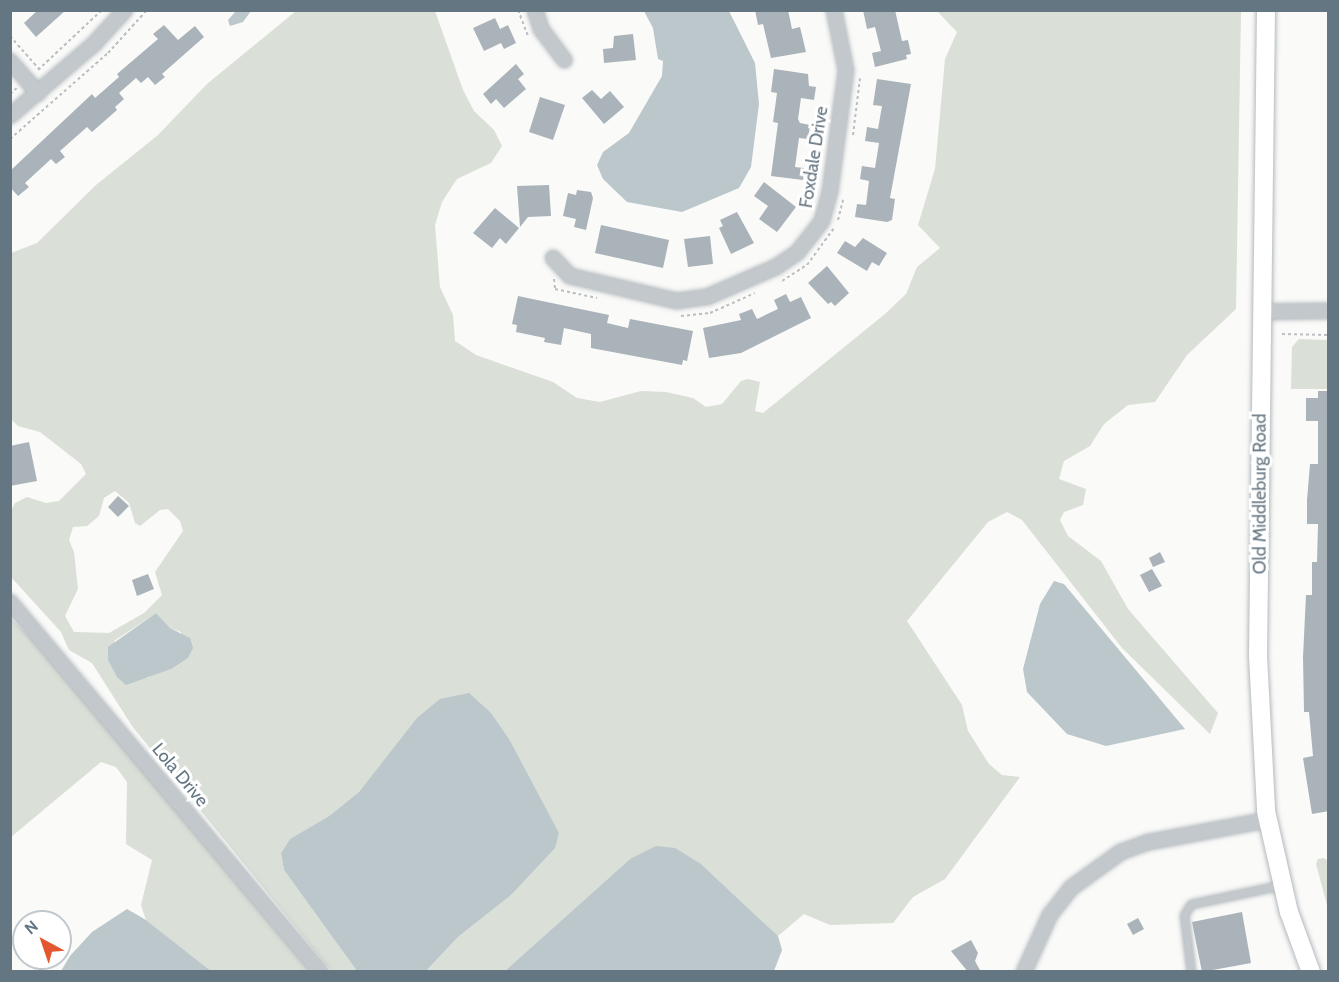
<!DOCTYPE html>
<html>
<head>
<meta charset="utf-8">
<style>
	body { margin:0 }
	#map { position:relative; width:1339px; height:982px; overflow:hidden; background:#fafaf8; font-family:Cabin,sans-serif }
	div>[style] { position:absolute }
	.green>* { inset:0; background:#dadfd7 }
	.water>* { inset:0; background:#bbc7cb }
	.building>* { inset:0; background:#aab3b9 }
	.path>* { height:2px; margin-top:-1px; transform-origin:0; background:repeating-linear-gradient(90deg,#bbbfc2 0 3px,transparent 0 6px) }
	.roads { filter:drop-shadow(0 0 2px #b3babf) drop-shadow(0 0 2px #b3babf) }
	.service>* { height:7px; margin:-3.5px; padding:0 3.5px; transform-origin:3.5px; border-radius:3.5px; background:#c3c8cc }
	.minor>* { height:14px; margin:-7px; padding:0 7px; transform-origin:7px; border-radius:7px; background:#c3c8cc }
	.secondary>* { height:18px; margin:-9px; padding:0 9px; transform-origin:9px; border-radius:9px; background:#fff }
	span { translate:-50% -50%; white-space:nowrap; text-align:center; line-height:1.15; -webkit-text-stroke:6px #fff; paint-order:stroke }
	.street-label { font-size:18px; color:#657683 }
	.frame { position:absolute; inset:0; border:12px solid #657683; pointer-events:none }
	.north { position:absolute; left:12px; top:910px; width:60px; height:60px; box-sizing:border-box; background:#fff; border:2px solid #c1c8cd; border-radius:50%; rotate:320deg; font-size:16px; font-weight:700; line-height:24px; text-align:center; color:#657683 }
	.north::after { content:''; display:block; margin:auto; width:21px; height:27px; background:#e4572e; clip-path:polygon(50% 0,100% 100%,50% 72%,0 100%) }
</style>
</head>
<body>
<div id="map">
	<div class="green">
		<i style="clip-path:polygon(evenodd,296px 11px,435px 11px,463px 90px,474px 111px,494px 130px,502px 146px,491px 163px,457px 179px,442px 202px,435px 225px,440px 287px,453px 315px,455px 341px,476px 355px,553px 382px,577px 398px,600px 402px,641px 391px,666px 392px,693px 398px,706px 407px,722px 404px,741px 381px,748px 379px,760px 382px,755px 411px,763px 413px,885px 314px,906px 294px,917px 267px,940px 248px,918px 225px,935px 169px,945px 59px,957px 32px,937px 11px,1241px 11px,1236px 309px,1187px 355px,1155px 402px,1128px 405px,1104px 424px,1090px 446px,1064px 461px,1059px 479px,1086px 489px,1083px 505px,1064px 512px,1060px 520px,1068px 536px,1101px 561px,1128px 609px,1218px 713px,1210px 734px,1122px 648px,1022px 520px,1007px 512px,988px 522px,907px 621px,962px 705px,968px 731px,989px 764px,1002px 775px,1020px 777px,945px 879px,913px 897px,893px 923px,830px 925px,804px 914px,778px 936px,701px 864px,630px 859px,505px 971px,426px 971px,458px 937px,510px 896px,559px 833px,491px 713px,418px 718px,359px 792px,329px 816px,290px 839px,281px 853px,284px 870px,357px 971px,331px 971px,132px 726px,92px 663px,69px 650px,61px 632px,11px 577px,10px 513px,15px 503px,27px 497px,46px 503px,59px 501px,86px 474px,81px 464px,40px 432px,18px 426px,11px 419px,11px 253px,37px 243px,96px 185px,158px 135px,207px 84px,296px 11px,115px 491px,129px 503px,135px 523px,140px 526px,160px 510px,168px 509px,180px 521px,183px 531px,155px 572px,162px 595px,144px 613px,109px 633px,74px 632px,65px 616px,78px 589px,74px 552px,69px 540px,73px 527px,87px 526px,99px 516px,104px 498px,115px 491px,296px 11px,156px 613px,170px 628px,181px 632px,188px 658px,147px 678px,114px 641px,156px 613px)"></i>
		<i style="clip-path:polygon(1299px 339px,1328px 340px,1328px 389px,1291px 389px,1292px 347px)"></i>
		<i style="clip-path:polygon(10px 618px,54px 660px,310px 971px,211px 971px,146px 920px,141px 905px,152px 860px,126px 844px,127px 782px,116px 767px,101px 762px,11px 837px)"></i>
		<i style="clip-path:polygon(1324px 858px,1328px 861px,1328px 909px,1316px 864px,1318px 859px)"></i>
	</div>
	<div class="water">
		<i style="clip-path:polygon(236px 11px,251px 11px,243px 22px,230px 26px,228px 20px)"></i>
		<i style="clip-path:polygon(644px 11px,729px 11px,755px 63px,759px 104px,751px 167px,739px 188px,682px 212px,627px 202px,603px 179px,597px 165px,603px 152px,629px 133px,662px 76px,663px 61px,658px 59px,653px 28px)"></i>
		<i style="clip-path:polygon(1327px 11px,1328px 11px,1328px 132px,1327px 113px)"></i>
		<i style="clip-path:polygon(1054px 581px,1064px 584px,1185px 729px,1106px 746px,1067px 734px,1027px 692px,1023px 669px,1040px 604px)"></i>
		<i style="clip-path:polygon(156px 613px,170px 628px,190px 638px,193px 648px,188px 658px,171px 669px,126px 685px,117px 677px,108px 660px,108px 647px)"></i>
		<i style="clip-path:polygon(469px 693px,491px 713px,509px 739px,559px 833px,555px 848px,510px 896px,458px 937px,426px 971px,357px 971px,284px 870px,281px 853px,290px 839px,329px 816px,359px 792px,417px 718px,440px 699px)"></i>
		<i style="clip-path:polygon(656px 846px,675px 848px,701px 864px,778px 936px,782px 950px,774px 971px,505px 971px,630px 859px)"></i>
		<i style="clip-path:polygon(127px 909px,146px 920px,211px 971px,61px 971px,70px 956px,92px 932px)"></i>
	</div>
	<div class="building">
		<i style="clip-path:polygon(38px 10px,66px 10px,36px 37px,24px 23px)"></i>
		<i style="clip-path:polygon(755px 10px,788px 10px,792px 29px,800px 27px,806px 52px,771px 58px,763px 24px,758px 25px)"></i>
		<i style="clip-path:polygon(863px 10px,895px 10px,902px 41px,908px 40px,911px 54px,906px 55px,907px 59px,875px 67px,872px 53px,881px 51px,875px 27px,867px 29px)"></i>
		<i style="clip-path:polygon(495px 18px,500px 29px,508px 25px,516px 43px,504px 49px,501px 43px,484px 51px,473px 28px)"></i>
		<i style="clip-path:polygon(164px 25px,178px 40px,195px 26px,204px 37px,162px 74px,165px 77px,155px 85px,148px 77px,141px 83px,136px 78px,119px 93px,124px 99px,115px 107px,117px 110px,92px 132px,87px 127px,60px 151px,65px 157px,56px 164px,51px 159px,25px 183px,29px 187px,18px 196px,10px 187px,10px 171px,92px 94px,95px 98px,119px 77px,117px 74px,158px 39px,153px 34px)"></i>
		<i style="clip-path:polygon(633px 34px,636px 60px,604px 63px,603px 49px,613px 48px,614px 36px)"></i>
		<i style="clip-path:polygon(516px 64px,524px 74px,518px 79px,526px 89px,504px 108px,496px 99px,491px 104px,483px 94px)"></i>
		<i style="clip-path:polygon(774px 69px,808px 74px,809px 86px,816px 87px,814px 100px,801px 98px,798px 119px,800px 123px,810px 125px,808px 139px,799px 138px,795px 167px,804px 168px,803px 180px,771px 176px,778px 123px,773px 122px,777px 93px,771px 92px)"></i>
		<i style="clip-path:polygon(877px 79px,911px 84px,890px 198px,895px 199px,892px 220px,887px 222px,855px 217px,857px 204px,866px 205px,869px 181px,860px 179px,862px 166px,875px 168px,879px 143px,865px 141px,867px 127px,878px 129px,882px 106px,873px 105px)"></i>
		<i style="clip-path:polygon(592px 90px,601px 99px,610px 91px,624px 107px,604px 124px,582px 98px)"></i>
		<i style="clip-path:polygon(540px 97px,565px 105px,553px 140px,529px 132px)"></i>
		<i style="clip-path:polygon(764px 182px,796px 207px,777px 232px,759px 219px,768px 206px,754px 196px)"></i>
		<i style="clip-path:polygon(549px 185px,551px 216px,528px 217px,520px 227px,517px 186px)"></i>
		<i style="clip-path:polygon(577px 190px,591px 192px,593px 198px,586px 230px,574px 227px,576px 219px,563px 216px,568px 193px,576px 195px)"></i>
		<i style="clip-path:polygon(495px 208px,519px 228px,506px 244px,500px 238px,492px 248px,473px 233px)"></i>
		<i style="clip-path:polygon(737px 212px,754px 243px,731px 254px,719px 228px,723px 226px,720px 220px)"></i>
		<i style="clip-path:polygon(601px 225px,669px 240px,663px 268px,595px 253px)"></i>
		<i style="clip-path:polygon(710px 236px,713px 264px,688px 267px,684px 239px)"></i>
		<i style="clip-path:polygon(863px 238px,887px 253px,879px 266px,872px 262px,867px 271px,837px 253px,845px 241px,855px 247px)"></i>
		<i style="clip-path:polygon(827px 266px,849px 293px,835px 306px,831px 302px,828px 304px,808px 283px)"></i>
		<i style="clip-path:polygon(786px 294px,790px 302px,801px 297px,811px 318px,741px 353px,709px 358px,703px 328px,741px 320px,739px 314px,752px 309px,757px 319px,778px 309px,774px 300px)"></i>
		<i style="clip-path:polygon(518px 296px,609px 315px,607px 323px,628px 328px,630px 319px,693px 331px,687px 361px,683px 360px,682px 365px,591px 348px,591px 334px,564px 328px,561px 345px,544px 342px,545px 338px,516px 332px,517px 325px,512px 324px)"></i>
		<i style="clip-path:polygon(1318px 391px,1329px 391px,1329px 811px,1312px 814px,1303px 758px,1313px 756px,1309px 712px,1304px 712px,1303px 657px,1306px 595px,1312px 595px,1312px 562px,1317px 562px,1318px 524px,1307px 524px,1307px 500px,1310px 464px,1318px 464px,1318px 421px,1306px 421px,1306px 398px,1318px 398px)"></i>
		<i style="clip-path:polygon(29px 442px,37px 481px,10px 486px,10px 446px)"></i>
		<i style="clip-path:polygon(118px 496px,129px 506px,118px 517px,108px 507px)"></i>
		<i style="clip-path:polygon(1160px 552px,1165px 562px,1153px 567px,1149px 558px)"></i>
		<i style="clip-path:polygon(1152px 569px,1162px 586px,1149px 592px,1140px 575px)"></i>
		<i style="clip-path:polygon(148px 574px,154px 589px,137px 596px,132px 580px)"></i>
		<i style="clip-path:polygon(1242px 912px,1251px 963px,1202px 972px,1192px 922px)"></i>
		<i style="clip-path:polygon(1138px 918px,1144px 929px,1133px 935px,1127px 924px)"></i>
		<i style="clip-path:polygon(971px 940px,978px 953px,975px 961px,981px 972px,968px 972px,951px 951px)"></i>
	</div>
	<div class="path">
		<i style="left:518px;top:10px;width:28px;rotate:69deg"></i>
		<i style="left:10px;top:36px;width:44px;rotate:48.7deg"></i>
		<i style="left:38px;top:70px;width:88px;rotate:-43.2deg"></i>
		<i style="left:10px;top:94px;width:9px;rotate:-41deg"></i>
		<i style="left:853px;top:135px;width:57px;rotate:-83deg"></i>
		<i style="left:10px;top:139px;width:130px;rotate:-41.3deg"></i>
		<i style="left:108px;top:53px;width:58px;rotate:-47.8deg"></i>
		<i style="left:838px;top:220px;width:21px;rotate:-76deg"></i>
		<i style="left:554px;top:279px;width:10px;rotate:84deg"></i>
		<i style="left:555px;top:289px;width:43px;rotate:12.1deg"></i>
		<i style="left:782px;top:281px;width:30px;rotate:-33deg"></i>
		<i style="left:807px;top:265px;width:46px;rotate:-53.9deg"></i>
		<i style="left:681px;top:316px;width:29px;rotate:-6deg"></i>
		<i style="left:710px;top:313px;width:49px;rotate:-24deg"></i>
		<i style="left:1282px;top:334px;width:46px;rotate:1.2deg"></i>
	</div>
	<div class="roads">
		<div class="service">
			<i style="left:1191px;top:972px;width:57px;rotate:-97deg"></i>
			<i style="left:1184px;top:915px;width:13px;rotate:-58deg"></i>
			<i style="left:1191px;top:904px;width:92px;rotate:-11.9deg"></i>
		</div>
		<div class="minor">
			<i style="left:535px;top:10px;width:20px;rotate:72deg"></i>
			<i style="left:541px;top:29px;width:39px;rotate:53deg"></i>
			<i style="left:10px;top:61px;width:43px;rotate:48.8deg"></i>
			<i style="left:10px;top:116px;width:111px;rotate:-40.6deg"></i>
			<i style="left:94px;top:44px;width:46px;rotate:-47.6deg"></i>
			<i style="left:553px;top:258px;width:25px;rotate:47deg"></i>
			<i style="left:570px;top:276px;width:110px;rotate:13.2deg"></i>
			<i style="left:677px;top:301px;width:30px;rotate:-8deg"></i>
			<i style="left:707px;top:297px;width:75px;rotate:-23.5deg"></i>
			<i style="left:776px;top:267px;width:25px;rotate:-34deg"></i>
			<i style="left:797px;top:253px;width:41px;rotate:-52deg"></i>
			<i style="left:822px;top:221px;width:30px;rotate:-75deg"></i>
			<i style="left:830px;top:192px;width:123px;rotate:-82.5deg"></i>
			<i style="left:846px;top:70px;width:61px;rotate:-101.3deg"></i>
			<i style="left:1262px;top:312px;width:66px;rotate:-0.9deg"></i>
			<i style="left:10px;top:602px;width:483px;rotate:50deg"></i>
			<i style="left:1024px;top:972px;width:63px;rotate:-65.5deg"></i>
			<i style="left:1050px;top:915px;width:34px;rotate:-52deg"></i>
			<i style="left:1071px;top:888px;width:62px;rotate:-35.8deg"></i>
			<i style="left:1121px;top:852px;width:30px;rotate:-20deg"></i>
			<i style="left:1149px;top:842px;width:121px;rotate:-10.5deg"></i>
		</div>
		<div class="secondary">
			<i style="left:1266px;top:10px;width:646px;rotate:90.71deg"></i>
			<i style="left:1258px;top:656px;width:155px;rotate:87deg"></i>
			<i style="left:1266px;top:811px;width:104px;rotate:77.2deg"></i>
			<i style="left:1289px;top:912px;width:64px;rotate:69.9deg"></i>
		</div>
	</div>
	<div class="street-label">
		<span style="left:814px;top:157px;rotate:-81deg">Foxdale Drive</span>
		<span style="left:1260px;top:494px;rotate:-90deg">Old Middleburg Road</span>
		<span style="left:180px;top:775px;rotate:50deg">Lola Drive</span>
	</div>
	<div class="frame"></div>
	<div class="north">N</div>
</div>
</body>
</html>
